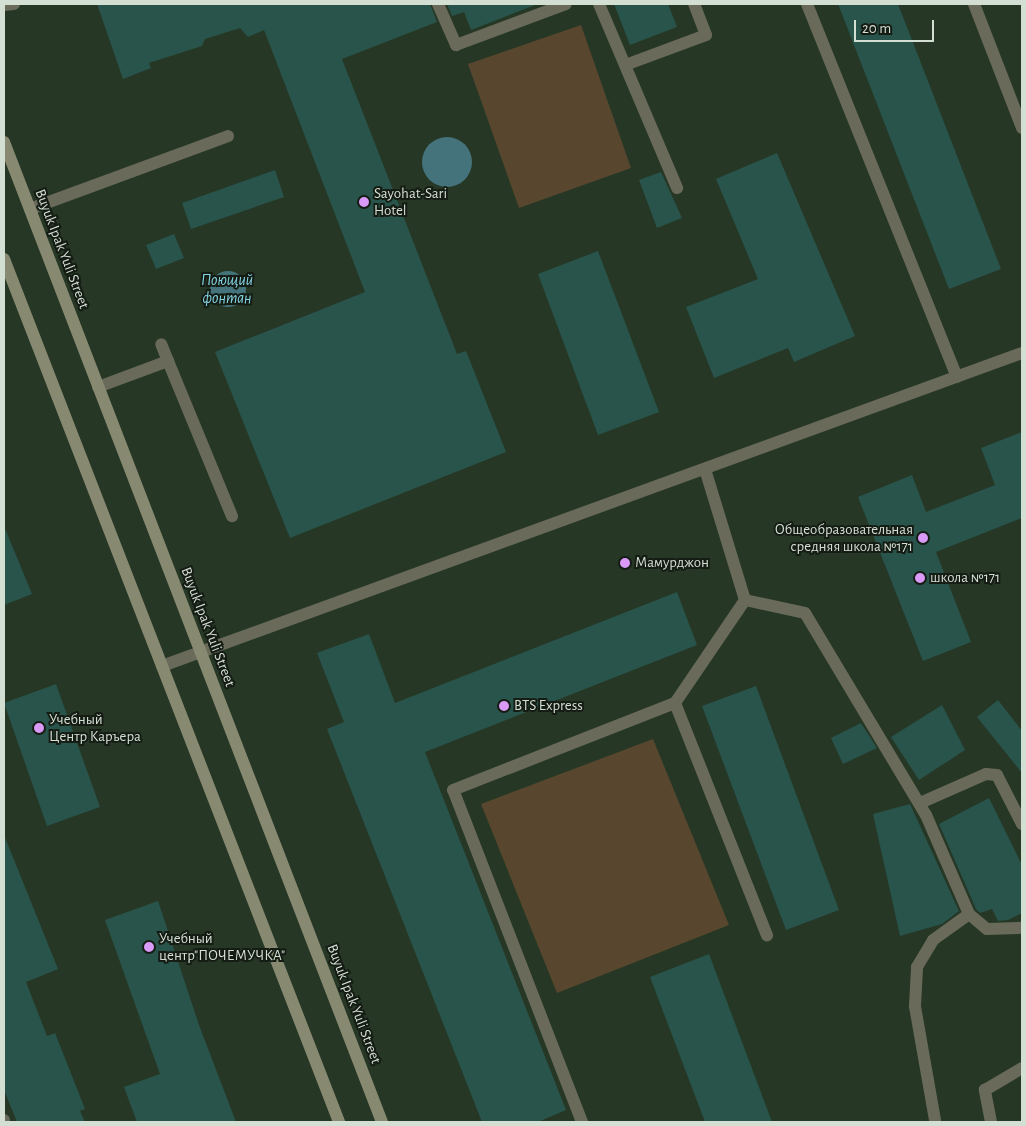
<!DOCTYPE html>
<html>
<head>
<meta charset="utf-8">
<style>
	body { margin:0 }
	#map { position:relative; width:1026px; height:1126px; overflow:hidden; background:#263725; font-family:"Alegreya Sans",sans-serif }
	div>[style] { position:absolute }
	.green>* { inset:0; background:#58472e }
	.water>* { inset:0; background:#45737c }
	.round { border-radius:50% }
	.building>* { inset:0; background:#29544b }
	.lane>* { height:12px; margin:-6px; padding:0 6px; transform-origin:6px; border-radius:6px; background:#696a5a }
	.street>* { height:12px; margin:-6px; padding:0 6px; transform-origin:6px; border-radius:6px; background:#696a5a }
	.secondary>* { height:12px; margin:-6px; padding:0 6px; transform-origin:6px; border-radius:6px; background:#888971 }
	.dots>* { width:14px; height:14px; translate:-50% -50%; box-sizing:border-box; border:2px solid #141c14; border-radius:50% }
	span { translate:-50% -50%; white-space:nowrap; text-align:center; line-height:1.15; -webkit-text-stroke:4px #141c14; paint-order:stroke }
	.poi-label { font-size:15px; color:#d4dfd4 }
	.left { translate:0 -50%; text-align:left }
	.right { translate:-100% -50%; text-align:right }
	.street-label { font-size:15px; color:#d4dfd4 }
	.water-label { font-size:16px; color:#85d5e5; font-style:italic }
	.frame { position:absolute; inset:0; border:5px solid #d4dfd4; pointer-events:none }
	.scale { position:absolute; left:854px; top:20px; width:80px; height:22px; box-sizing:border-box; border:2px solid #d4dfd4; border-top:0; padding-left:6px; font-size:15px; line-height:18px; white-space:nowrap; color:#d4dfd4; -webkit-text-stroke:4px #141c14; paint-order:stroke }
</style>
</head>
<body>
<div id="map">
	<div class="green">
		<i style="clip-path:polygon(581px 25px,631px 168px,519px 208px,468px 64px)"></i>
		<i style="clip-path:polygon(653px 739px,729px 925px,557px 993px,481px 804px)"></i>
	</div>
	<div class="water">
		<i class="round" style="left:422px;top:137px;width:50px;height:50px"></i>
		<i class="round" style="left:210px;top:271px;width:36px;height:36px"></i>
	</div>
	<div class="building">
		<i style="clip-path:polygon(97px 4px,430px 4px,437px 22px,342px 59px,457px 354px,466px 351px,506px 452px,290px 538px,215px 352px,365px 292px,264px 30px,248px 37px,240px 28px,205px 39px,202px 46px,149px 63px,151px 68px,123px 79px)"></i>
		<i style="clip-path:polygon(447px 4px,535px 4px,535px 5px,471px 30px,464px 12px,452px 16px)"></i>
		<i style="clip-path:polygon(614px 4px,668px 4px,677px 27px,630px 45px)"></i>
		<i style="clip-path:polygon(838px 4px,898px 4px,1001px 269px,949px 289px)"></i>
		<i style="clip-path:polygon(777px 153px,855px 336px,794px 362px,788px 348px,714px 378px,686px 307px,758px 279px,716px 179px)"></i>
		<i style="clip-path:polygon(275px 170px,284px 197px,191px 229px,182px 203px)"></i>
		<i style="clip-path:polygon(661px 172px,682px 218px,657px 228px,639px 180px)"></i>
		<i style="clip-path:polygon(174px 234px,184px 258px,156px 269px,146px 245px)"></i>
		<i style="clip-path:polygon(598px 251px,659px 412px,598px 435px,538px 274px)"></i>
		<i style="clip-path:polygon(1022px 432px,1022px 518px,936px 552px,971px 642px,923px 661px,858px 497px,912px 475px,926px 512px,995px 485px,981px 448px)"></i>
		<i style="clip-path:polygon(4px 526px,32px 594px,4px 605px)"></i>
		<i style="clip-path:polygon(677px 592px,697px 645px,425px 752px,566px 1110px,538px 1122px,482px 1122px,327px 729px,344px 722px,317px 653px,369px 634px,395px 703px)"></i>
		<i style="clip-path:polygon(56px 684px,100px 807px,47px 826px,4px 703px)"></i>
		<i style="clip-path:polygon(756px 686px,839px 910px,786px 930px,702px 706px)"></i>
		<i style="clip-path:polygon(998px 700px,1022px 731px,1022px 773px,977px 717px)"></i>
		<i style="clip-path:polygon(942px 705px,965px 750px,919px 780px,891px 737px)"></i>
		<i style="clip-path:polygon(861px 723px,877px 748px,843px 764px,831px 738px)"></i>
		<i style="clip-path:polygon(989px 798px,1022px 865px,1022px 913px,1008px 920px,998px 921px,992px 909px,980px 913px,976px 909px,939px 824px)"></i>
		<i style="clip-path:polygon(910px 804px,959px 911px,942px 924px,900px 936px,873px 814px)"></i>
		<i style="clip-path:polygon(4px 835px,58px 969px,26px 982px,47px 1036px,55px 1033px,85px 1109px,80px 1111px,85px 1122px,17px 1122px,4px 1090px)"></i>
		<i style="clip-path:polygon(158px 901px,199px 1025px,236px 1122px,137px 1122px,124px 1087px,160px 1074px,105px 920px)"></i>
		<i style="clip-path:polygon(709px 954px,772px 1122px,705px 1122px,650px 977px)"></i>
	</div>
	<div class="lane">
		<i style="left:438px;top:4px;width:45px;rotate:66.3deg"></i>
		<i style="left:456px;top:45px;width:117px;rotate:-20.4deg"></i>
		<i style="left:599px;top:4px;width:200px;rotate:67deg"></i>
		<i style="left:807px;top:4px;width:402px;rotate:68.1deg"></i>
		<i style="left:974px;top:4px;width:133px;rotate:68.8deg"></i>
		<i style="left:4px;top:5px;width:10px;rotate:-6deg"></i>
		<i style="left:628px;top:64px;width:83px;rotate:-20.4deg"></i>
		<i style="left:706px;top:35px;width:33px;rotate:-111deg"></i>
		<i style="left:30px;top:209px;width:211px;rotate:-20.2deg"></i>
		<i style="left:168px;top:361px;width:168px;rotate:67.6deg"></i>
		<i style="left:98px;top:387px;width:75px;rotate:-20.4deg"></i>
		<i style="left:168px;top:361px;width:18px;rotate:-112deg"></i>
		<i style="left:745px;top:600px;width:61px;rotate:12.2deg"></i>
		<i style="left:805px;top:613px;width:235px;rotate:59.1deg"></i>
		<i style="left:926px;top:815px;width:108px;rotate:66.5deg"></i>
		<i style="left:969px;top:914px;width:23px;rotate:40deg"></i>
		<i style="left:987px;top:929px;width:35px;rotate:-2deg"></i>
		<i style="left:675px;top:703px;width:250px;rotate:68.4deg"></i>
		<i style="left:920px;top:803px;width:72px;rotate:-23.7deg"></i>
		<i style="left:986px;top:774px;width:11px;rotate:5deg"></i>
		<i style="left:997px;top:775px;width:55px;rotate:63deg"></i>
		<i style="left:935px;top:1120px;width:116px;rotate:-100deg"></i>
		<i style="left:915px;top:1006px;width:39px;rotate:-87deg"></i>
		<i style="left:917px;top:967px;width:31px;rotate:-59deg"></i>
		<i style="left:933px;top:940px;width:44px;rotate:-35.8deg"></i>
		<i style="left:582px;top:1122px;width:356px;rotate:-111.2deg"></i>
		<i style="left:453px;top:790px;width:238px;rotate:-21.4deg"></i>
		<i style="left:675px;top:703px;width:125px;rotate:-55.8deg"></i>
		<i style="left:745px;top:600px;width:137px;rotate:-107deg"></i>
		<i style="left:991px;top:1122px;width:33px;rotate:-101deg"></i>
		<i style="left:985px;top:1090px;width:43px;rotate:-30.7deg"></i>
	</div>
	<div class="street">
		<i style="left:162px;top:666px;width:915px;rotate:-20deg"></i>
		<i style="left:4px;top:1120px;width:2px;rotate:90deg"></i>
	</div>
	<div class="secondary">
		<i style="left:4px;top:142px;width:1050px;rotate:68.91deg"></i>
		<i style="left:4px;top:259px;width:926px;rotate:68.78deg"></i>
	</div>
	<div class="dots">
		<i style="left:364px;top:202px;background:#d99af8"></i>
		<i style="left:923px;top:538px;background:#d99af8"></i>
		<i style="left:625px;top:563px;background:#d99af8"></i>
		<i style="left:920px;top:578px;background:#d99af8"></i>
		<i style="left:504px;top:706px;background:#d99af8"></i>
		<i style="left:39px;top:728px;background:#d99af8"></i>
		<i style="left:149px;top:947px;background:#d99af8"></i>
	</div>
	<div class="poi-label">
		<span class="left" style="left:374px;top:202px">Sayohat-Sari<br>Hotel</span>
		<span class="right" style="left:913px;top:538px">Общеобразовательная<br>средняя школа №171</span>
		<span class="left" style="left:635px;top:563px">Мамурджон</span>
		<span class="left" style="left:930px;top:578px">школа №171</span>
		<span class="left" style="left:514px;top:706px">BTS Express</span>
		<span class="left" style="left:49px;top:728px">Учебный<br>Центр Каръера</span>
		<span class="left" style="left:159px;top:947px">Учебный<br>центр"ПОЧЕМУЧКА"</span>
	</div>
	<div class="street-label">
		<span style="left:62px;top:249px;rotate:69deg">Buyuk Ipak Yuli Street</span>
		<span style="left:208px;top:627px;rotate:69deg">Buyuk Ipak Yuli Street</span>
		<span style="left:354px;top:1004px;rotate:69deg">Buyuk Ipak Yuli Street</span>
	</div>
	<div class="water-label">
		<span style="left:227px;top:289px">Поющий<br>фонтан</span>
	</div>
	<div class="frame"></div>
	<div class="scale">20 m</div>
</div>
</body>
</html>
